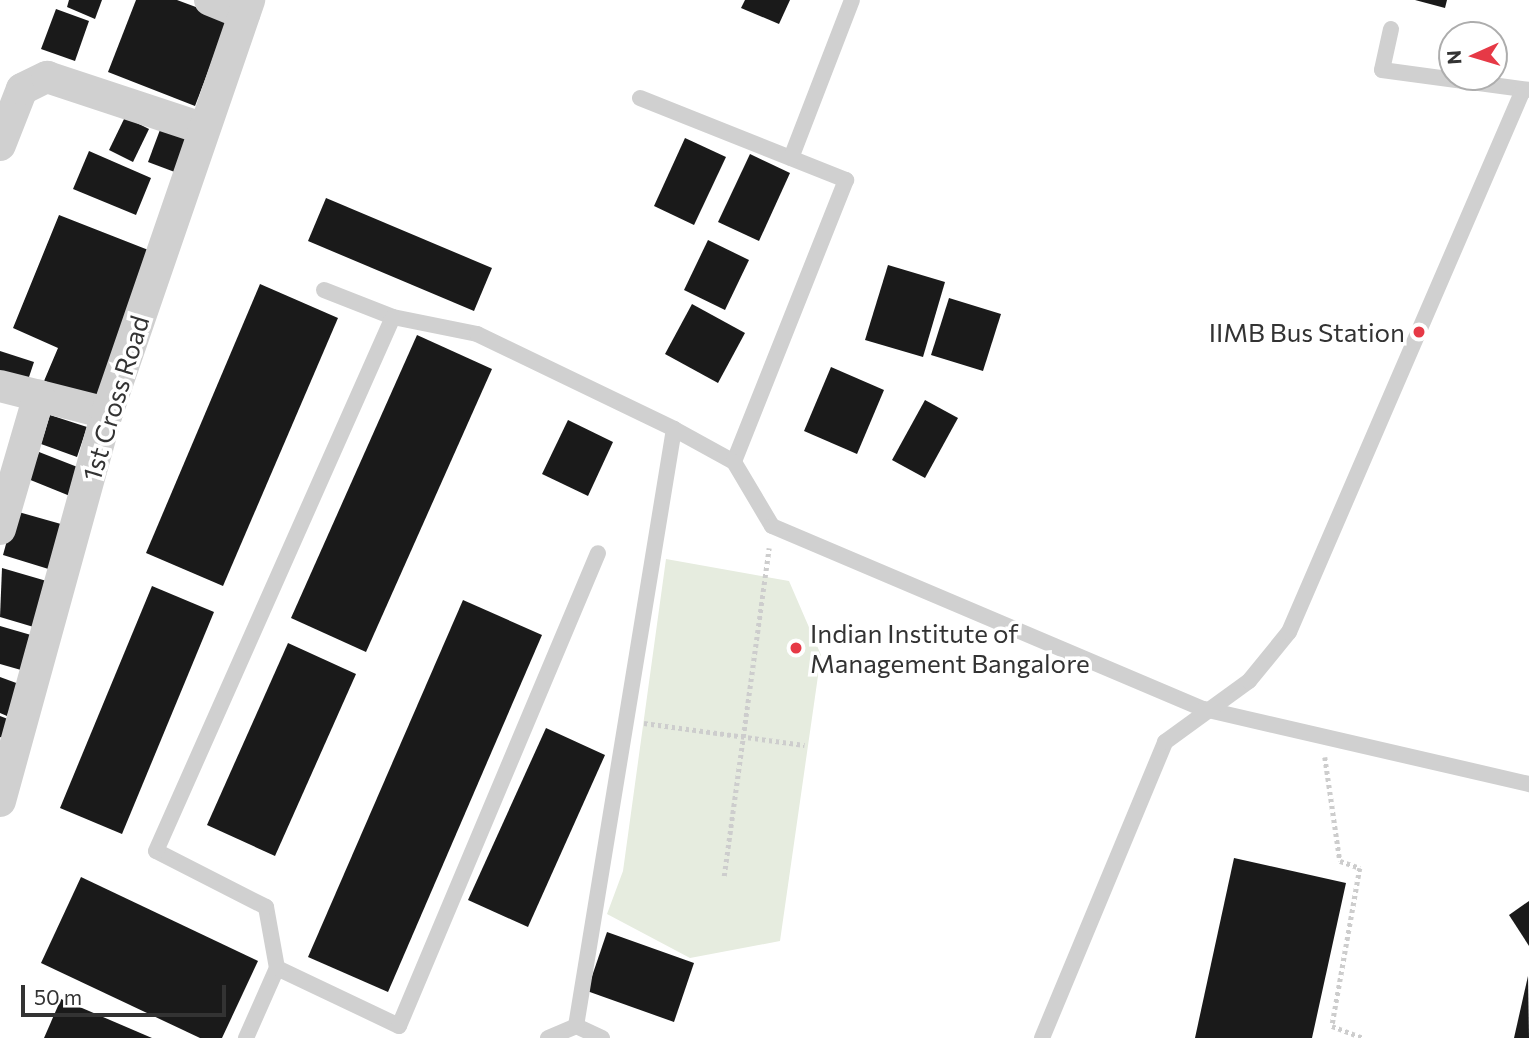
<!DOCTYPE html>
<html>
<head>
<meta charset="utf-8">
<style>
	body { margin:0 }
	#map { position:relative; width:1529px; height:1038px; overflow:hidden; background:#fff; font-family:Commissioner,sans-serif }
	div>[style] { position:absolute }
	.green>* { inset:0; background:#e6ecdf }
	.building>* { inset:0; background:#1a1a1a }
	.path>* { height:4.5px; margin-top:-2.25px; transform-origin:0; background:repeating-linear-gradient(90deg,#cdcdcd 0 3.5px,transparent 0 7px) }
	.service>* { height:16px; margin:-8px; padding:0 8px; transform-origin:8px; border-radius:8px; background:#d0d0d0 }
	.minor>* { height:32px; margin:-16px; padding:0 16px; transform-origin:16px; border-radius:16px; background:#d0d0d0 }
	.dots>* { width:19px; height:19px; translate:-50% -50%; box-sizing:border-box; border:4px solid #fff; border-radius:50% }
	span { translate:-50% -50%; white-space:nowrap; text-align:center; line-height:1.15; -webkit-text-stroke:7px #fff; paint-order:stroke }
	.poi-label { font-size:26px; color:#333 }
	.right { translate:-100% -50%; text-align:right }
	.left { translate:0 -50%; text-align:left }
	.street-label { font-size:26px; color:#333 }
	.north { position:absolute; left:1438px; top:21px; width:70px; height:70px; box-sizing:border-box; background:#fff; border:2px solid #adadad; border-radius:50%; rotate:266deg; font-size:19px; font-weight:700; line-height:28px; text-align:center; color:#333 }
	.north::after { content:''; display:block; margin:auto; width:24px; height:32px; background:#e63946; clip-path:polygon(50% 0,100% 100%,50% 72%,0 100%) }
	.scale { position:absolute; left:21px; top:985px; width:205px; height:32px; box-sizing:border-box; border:4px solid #333; border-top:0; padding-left:9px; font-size:21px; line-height:24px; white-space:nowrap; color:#333; -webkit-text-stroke:5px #fff; paint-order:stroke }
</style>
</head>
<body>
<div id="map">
	<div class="green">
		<i style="clip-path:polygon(666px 559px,789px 581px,821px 655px,780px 941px,690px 958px,607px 914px,623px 871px)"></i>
	</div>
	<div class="building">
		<i style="clip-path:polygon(69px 0,102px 0,95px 19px,67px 7px)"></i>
		<i style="clip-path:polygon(136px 0,177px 0,228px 19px,195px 106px,108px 72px)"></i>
		<i style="clip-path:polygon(745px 0,790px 0,779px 24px,741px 8px)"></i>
		<i style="clip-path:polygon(1415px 0,1447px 0,1445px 8px)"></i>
		<i style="clip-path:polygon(56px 9px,89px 21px,75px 61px,41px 49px)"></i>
		<i style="clip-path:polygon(125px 117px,149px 129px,133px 162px,109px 150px)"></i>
		<i style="clip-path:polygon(164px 119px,196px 131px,180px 174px,148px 162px)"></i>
		<i style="clip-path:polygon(685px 138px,726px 157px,694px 225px,654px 206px)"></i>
		<i style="clip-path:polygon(89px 151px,151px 178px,136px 215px,73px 189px)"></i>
		<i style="clip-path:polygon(750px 154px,790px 173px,759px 241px,718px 222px)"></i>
		<i style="clip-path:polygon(326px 198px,492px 268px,474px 311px,308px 241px)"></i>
		<i style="clip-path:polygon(59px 215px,156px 253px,95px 402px,44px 381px,58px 348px,13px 328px)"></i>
		<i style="clip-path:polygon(708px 240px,749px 260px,725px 310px,684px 290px)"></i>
		<i style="clip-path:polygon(888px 265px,945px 282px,923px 357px,865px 340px)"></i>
		<i style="clip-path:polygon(260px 284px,338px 318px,223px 586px,146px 553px)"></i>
		<i style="clip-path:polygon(949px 298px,1001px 314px,983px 371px,931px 355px)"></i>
		<i style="clip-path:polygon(692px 304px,745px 333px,718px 383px,665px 354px)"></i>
		<i style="clip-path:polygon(417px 335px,492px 369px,366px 652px,291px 618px)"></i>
		<i style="clip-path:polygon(0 351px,34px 362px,26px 386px,0 377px)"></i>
		<i style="clip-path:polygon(831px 367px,884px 390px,857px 454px,804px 431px)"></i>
		<i style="clip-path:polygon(925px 400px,958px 418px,925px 478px,892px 460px)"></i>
		<i style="clip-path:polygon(50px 415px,87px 427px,77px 457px,41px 444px)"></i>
		<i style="clip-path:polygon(568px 420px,613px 442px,588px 496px,542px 474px)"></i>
		<i style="clip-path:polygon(39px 452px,80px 468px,70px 496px,28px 479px)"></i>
		<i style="clip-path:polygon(15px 511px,68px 526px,55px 571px,3px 555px)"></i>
		<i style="clip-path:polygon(2px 568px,50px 582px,37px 628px,0 617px)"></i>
		<i style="clip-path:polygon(152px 586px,214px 612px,122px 834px,60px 808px)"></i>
		<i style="clip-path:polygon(463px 600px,542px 635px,388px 992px,308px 957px)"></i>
		<i style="clip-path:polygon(0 626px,31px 635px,21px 670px,0 664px)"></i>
		<i style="clip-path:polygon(288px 643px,356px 674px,275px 856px,207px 825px)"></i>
		<i style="clip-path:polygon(0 677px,19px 684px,7px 716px,0 713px)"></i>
		<i style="clip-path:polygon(0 716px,13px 721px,5px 739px,0 737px)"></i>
		<i style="clip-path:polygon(546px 728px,605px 755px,528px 927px,468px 900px)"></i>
		<i style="clip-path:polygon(1234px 858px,1346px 883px,1312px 1038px,1195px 1038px)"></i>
		<i style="clip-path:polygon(81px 877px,258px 961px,222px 1038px,200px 1038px,41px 963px)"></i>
		<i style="clip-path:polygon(1529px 901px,1529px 946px,1509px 915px)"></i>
		<i style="clip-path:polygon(607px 932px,694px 963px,674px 1022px,587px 991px)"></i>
		<i style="clip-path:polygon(1528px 976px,1529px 1038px,1514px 1038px)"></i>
		<i style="clip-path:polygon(61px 999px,152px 1038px,44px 1038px)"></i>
	</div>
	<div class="path">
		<i style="left:644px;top:723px;width:162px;rotate:7.8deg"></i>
		<i style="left:1325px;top:757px;width:105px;rotate:81.8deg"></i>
		<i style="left:1340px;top:861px;width:21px;rotate:19deg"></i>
		<i style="left:1360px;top:868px;width:160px;rotate:100deg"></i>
		<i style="left:1332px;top:1026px;width:34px;rotate:21deg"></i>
		<i style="left:724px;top:876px;width:331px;rotate:-82.2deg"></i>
	</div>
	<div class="service">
		<i style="left:1391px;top:29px;width:42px;rotate:102.4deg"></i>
		<i style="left:1382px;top:70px;width:148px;rotate:7.7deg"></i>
		<i style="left:640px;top:98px;width:222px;rotate:21.7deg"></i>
		<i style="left:846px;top:180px;width:303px;rotate:111.7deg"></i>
		<i style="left:791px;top:158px;width:169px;rotate:-68.9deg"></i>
		<i style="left:324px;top:290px;width:74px;rotate:21.4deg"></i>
		<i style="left:277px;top:968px;width:135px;rotate:25.4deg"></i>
		<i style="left:399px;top:1026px;width:513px;rotate:-67.18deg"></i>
		<i style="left:246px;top:1038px;width:77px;rotate:-66.1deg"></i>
		<i style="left:277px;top:968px;width:62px;rotate:-100.2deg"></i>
		<i style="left:266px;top:907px;width:123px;rotate:-153deg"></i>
		<i style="left:156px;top:851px;width:584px;rotate:-66.07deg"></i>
		<i style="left:393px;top:317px;width:86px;rotate:11.4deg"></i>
		<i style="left:477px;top:334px;width:219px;rotate:25.7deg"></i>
		<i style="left:548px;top:1038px;width:30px;rotate:-23deg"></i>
		<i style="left:602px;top:1038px;width:29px;rotate:-155deg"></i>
		<i style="left:576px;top:1026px;width:605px;rotate:-80.68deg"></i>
		<i style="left:674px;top:429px;width:68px;rotate:28.8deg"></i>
		<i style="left:734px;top:462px;width:74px;rotate:59.3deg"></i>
		<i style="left:772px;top:526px;width:469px;rotate:23deg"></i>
		<i style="left:1204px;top:709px;width:334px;rotate:13deg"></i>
		<i style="left:1042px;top:1038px;width:321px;rotate:-67.4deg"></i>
		<i style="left:1165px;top:742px;width:104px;rotate:-36deg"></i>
		<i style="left:1249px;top:681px;width:63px;rotate:-50.8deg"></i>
		<i style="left:1289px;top:632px;width:590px;rotate:-66.65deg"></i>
	</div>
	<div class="minor">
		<i style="left:210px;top:0;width:37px;rotate:22deg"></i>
		<i style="left:0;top:145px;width:60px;rotate:-68.6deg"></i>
		<i style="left:22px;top:89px;width:28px;rotate:-26deg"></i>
		<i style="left:47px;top:77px;width:165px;rotate:18.3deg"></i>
		<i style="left:0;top:386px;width:110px;rotate:14.2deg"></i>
		<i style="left:0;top:529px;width:139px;rotate:-73.7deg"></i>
		<i style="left:0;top:801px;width:402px;rotate:-74.6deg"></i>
		<i style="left:107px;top:413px;width:437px;rotate:-71deg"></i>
	</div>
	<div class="dots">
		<i style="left:1419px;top:332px;background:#e63946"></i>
		<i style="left:796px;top:648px;background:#e63946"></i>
	</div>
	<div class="poi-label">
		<span class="right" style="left:1405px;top:332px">IIMB Bus Station</span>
		<span class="left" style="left:810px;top:648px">Indian Institute of<br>Management Bangalore</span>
	</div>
	<div class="street-label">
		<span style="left:115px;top:398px;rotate:-73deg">1st Cross Road</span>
	</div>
	<div class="north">N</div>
	<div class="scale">50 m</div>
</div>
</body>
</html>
